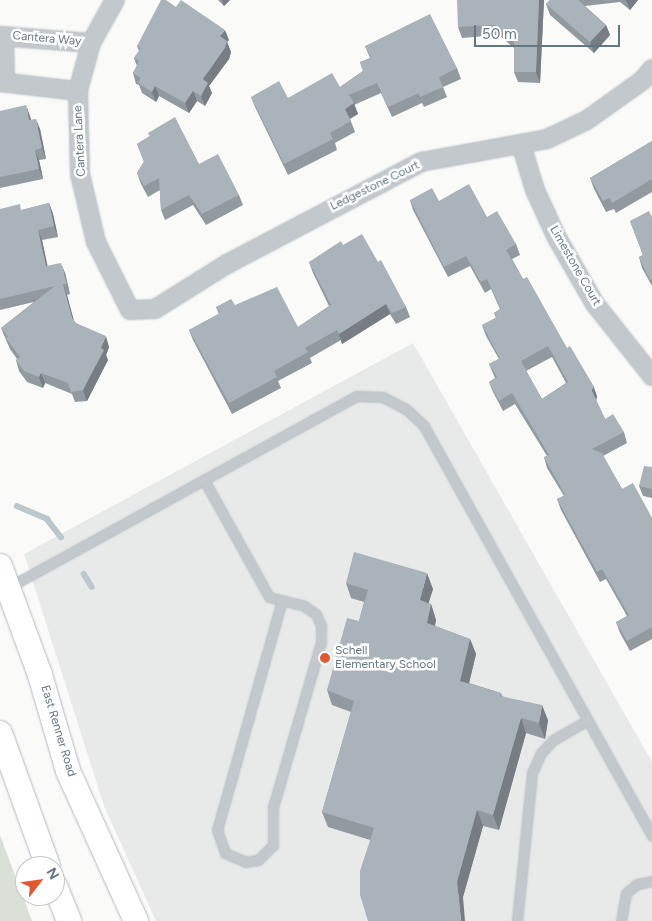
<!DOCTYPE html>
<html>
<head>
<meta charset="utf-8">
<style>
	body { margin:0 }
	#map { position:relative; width:652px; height:921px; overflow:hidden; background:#fafaf8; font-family:Figtree,sans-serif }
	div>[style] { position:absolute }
	.built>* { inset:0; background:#e8e9e9 }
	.green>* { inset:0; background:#dadfd7 }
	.stream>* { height:5.5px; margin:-2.75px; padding:0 2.75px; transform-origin:2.75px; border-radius:2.75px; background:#bbc7cb }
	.roads { filter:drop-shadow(0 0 1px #b3babf) drop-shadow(0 0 1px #b3babf) }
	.service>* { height:9px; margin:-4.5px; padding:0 4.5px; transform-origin:4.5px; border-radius:4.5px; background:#c3c8cc }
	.minor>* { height:18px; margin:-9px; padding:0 9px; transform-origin:9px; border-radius:9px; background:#c3c8cc }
	.secondary>* { height:24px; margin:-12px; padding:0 12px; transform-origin:12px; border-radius:12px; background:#fff }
	.wall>* { inset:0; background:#929a9f }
	.shaded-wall>* { inset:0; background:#777d82 }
	.building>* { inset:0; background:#aab3b9 }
	.dots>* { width:14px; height:14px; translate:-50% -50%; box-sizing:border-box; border:2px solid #fff; border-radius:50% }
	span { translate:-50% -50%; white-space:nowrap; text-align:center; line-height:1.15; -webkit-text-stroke:5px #fff; paint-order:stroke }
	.street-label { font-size:12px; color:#657683 }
	.poi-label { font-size:12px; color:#657683 }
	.left { translate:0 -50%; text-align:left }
	.north { position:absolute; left:15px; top:856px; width:50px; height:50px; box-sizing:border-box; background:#fff; border:1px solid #c1c8cd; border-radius:50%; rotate:60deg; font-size:14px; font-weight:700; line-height:20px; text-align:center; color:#657683 }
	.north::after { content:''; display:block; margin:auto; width:18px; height:22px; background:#e4572e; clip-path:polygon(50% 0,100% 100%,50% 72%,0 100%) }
	.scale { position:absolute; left:474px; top:25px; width:146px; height:22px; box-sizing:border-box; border:2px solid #657683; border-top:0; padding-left:6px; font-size:15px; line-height:18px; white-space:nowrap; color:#657683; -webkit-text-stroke:4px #fff; paint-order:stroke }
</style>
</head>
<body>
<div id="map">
	<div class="built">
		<i style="clip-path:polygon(413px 343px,652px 762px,652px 921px,156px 921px,104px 806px,24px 554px)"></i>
	</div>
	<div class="green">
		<i style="clip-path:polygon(0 835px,32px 921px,0 921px)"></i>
	</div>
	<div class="stream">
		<i style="left:17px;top:506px;width:33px;rotate:23deg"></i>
		<i style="left:47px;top:519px;width:23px;rotate:52deg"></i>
		<i style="left:84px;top:574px;width:15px;rotate:58deg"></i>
	</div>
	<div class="roads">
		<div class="service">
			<i style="left:204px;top:480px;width:134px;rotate:60.9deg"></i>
			<i style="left:269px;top:597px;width:36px;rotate:14deg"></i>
			<i style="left:304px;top:606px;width:14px;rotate:34deg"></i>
			<i style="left:316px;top:614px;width:13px;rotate:67deg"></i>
			<i style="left:321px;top:626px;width:16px;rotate:90deg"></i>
			<i style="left:321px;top:642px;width:172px;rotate:106.2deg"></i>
			<i style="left:273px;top:807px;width:38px;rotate:90deg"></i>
			<i style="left:273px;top:845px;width:21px;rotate:135deg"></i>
			<i style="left:258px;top:860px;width:12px;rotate:171deg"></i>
			<i style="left:246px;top:862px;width:23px;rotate:-157deg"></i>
			<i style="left:225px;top:853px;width:24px;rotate:-109deg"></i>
			<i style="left:217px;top:830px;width:238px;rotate:-74.2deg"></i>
			<i style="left:9px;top:587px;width:397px;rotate:-28.8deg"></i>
			<i style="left:357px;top:396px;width:26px;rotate:2deg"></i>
			<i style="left:383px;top:397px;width:26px;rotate:28deg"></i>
			<i style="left:406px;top:409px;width:25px;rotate:43deg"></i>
			<i style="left:424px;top:426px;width:469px;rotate:60.9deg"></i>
			<i style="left:517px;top:921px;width:149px;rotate:-84.2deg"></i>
			<i style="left:532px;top:773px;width:22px;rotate:-66deg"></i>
			<i style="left:541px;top:753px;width:18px;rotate:-47deg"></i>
			<i style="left:553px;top:740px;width:40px;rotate:-29.7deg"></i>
			<i style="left:621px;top:921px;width:28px;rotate:-80deg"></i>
			<i style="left:626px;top:893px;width:14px;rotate:-39deg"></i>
			<i style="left:637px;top:884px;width:15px;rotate:-11deg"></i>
		</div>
		<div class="minor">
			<i style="left:115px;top:0;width:49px;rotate:119.2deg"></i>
			<i style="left:91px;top:43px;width:50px;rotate:105.2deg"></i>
			<i style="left:78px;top:91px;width:83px;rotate:88.6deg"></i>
			<i style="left:80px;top:174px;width:70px;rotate:76.8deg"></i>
			<i style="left:96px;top:242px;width:76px;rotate:63.4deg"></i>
			<i style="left:130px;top:310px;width:25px;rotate:-2deg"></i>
			<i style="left:155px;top:309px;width:85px;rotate:-32deg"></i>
			<i style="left:227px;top:264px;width:219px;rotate:-27.7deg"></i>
			<i style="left:421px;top:162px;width:128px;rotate:-10.3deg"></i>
			<i style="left:547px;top:139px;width:44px;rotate:-25.4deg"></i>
			<i style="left:587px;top:120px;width:69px;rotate:-35.5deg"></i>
			<i style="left:643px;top:80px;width:14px;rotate:-51deg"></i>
			<i style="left:0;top:36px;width:91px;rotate:4.4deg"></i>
			<i style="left:4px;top:36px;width:45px;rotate:88.7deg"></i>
			<i style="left:0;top:82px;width:79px;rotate:6.6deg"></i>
			<i style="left:521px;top:144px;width:48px;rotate:73.1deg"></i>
			<i style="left:535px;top:190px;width:53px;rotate:65.4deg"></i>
			<i style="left:557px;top:238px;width:76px;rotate:60.1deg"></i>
			<i style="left:595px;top:304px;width:92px;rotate:51.6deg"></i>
		</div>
		<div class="secondary">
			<i style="left:0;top:566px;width:116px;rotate:69.8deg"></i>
			<i style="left:40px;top:675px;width:100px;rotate:73.7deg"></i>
			<i style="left:68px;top:771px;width:165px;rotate:65.6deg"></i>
			<i style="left:0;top:733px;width:141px;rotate:70.2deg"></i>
			<i style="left:55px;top:886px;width:38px;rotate:68deg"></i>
		</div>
	</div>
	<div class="wall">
		<i style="clip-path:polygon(218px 0,230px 0,224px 6px)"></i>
		<i style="clip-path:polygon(544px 0,540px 83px,518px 82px,514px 72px,514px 48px,499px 35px,462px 38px,458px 27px)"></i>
		<i style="clip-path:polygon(550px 0,638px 0,630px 10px,620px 2px,585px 6px,606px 25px,610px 35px,594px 53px,550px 15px,546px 4px)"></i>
		<i style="clip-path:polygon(176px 7px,229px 40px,227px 42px,231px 52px,229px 59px,209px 86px,212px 93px,205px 106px,197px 101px,189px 113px,159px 96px,156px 102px,142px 93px,139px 85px,136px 84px,133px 73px,137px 66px,134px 58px,139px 51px,137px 46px)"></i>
		<i style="clip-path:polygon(365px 46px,457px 68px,461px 79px,443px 87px,447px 97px,424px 107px,422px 103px,392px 117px,381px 93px,354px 105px,358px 114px,350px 119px,355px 132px,335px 143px,337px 150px,288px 175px,255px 107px,251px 97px,288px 98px,340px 87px,363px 71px,360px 62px,370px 58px)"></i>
		<i style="clip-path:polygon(0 111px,30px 116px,31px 120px,40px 129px,46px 159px,39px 160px,43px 179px,0 188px)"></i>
		<i style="clip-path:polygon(148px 133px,199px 164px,239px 195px,243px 205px,206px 225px,193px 205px,165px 220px,161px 210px,160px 190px,148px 197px,141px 184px,137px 173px,144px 162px,137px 144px,150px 136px)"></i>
		<i style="clip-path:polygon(652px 141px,652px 192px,616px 213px,614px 209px,606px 212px,594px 189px,590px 178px)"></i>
		<i style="clip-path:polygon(evenodd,410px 200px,439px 201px,487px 217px,516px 244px,520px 255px,512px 259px,523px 279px,597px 396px,596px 400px,605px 419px,624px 432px,627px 443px,603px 456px,622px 489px,652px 518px,652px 639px,630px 651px,620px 633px,616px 622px,627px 616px,606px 579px,600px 582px,561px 510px,557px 499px,564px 496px,547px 468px,544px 457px,547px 456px,515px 404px,503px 411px,493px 392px,489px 382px,495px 378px,489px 364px,499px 359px,486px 336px,482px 325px,496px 318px,494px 313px,500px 309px,491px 289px,485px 293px,470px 266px,448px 277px,413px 210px,410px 200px,552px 357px,566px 383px,542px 399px,526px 371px,552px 357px)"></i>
		<i style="clip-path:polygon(49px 203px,53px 214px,58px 237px,42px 240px,47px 266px,65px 273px,70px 294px,67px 295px,73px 320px,76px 323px,109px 347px,106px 355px,108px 360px,87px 401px,75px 402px,72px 394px,45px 383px,43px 388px,27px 382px,19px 371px,16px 360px,17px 359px,10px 349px,1px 328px,34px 302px,0 310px,0 209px,22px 210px)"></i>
		<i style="clip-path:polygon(652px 217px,652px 286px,642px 268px,639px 257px,643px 255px,630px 221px)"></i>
		<i style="clip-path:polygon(343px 245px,378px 262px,406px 307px,410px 317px,396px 324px,390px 314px,342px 344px,341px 340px,310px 358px,312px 363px,278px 381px,281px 388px,232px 414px,193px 340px,189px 330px,219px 314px,216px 307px,235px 305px,298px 327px,329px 306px,313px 273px,309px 262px)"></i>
		<i style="clip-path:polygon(652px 467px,652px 498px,643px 496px,639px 486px)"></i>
		<i style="clip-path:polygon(346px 583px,433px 589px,428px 603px,431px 604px,436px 620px,435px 626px,470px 639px,476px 654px,469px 683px,501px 693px,502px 696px,548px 720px,545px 739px,526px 733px,499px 830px,483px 826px,463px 897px,370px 840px,328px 827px,322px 812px,351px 712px,332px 705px,327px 690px,359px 621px,364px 602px,351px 598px)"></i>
	</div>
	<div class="shaded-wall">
		<i style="clip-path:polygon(222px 0,230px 0,224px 6px)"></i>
		<i style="clip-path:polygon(539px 0,544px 0,540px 83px,536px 72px)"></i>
		<i style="clip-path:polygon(626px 0,638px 0,630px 10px)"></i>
		<i style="clip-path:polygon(606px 25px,610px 35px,594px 53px,590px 42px)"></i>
		<i style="clip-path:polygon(225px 30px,229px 40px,227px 42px,231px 52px,229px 59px,209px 86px,212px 93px,205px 106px,201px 96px,203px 79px,220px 36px)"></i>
		<i style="clip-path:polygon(155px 86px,159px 96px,156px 102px,152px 92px)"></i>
		<i style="clip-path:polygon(193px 91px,197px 101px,189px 113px,185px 103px)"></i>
		<i style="clip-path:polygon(354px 103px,358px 114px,349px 119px,345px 109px)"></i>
		<i style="clip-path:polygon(26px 105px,30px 116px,33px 131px,29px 120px)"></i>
		<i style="clip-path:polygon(36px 119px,40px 129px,46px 159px,42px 148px)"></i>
		<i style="clip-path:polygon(35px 150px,39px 160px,43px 179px,39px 169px)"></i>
		<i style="clip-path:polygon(49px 203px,53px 214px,58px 237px,54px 226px)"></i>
		<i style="clip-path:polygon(38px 230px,42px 240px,50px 277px,46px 266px)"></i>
		<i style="clip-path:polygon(61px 263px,65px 273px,70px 294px,67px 284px)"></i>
		<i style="clip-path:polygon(63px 284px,67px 295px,76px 328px,72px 318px)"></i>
		<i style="clip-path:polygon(386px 304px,390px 314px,342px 344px,339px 334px)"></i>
		<i style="clip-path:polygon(106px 336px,109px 347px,106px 355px,108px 360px,87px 401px,83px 390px)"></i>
		<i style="clip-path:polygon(41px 373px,45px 383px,43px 388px,39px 377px)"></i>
		<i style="clip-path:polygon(593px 385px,597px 396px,596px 401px,592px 391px)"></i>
		<i style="clip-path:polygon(427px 573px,433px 589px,425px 615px,420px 600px)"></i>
		<i style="clip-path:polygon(431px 604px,436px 620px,432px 639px,427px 623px)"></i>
		<i style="clip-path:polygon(470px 639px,476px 654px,466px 696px,460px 681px)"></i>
		<i style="clip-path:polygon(542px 705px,548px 720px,545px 739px,539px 723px)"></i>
		<i style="clip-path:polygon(521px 718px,526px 733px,499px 830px,493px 815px)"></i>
		<i style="clip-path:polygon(477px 810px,483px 826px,463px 897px,465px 921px,461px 921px,457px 882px)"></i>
	</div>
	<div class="building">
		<i style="clip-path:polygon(161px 0,166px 0,176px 7px,181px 0,225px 30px,220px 36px,227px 41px,225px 48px,203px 79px,208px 83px,201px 96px,193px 91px,185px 103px,155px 86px,152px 92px,138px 83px,141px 78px,133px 73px,139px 61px,134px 58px,141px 48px,137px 46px)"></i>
		<i style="clip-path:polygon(457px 0,539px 0,536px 72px,514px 72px,514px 41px,495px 25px,458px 27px)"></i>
		<i style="clip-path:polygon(550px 0,578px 0,606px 25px,590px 42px,546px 4px)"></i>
		<i style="clip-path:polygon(430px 14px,457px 68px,439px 77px,443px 87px,420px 97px,419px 93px,388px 107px,377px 83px,349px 95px,354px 103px,345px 109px,351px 121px,330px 133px,333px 139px,284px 164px,251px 97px,279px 81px,288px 98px,332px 73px,340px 87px,363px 71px,360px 62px,371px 58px,365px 46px)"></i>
		<i style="clip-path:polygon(26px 105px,29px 120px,36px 119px,42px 148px,35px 150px,39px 169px,0 177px,0 111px)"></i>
		<i style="clip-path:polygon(175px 117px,199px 164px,218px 154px,239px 195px,202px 214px,189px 195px,161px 210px,159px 178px,144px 186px,137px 173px,144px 161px,137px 144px,150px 136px,148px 133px)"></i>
		<i style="clip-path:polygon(652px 141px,652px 179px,612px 203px,610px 198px,603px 201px,590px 178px)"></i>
		<i style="clip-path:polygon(evenodd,469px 184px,487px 217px,497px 211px,516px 244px,506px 250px,523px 279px,527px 277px,567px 348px,570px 346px,593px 385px,592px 391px,605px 419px,613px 414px,624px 432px,592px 449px,602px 453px,622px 489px,633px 483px,652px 518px,652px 627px,627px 641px,616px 622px,629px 615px,602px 569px,597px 572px,557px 499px,565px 495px,544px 457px,549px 455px,512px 393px,499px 401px,489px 382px,497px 377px,489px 364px,500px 358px,482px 325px,497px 317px,494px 313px,501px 309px,487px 279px,481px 282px,466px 256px,444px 267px,410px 200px,432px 188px,439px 201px,469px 184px,548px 346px,568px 382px,542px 399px,521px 361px,548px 346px)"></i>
		<i style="clip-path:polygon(49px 203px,54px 226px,38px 230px,46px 266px,61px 263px,67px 284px,63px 284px,72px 318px,76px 323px,106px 336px,101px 348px,104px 350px,83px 390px,71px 392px,68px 383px,41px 373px,39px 377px,24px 371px,16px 360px,20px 357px,6px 338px,8px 337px,1px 328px,55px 286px,0 299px,0 209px,20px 204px,21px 210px)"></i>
		<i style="clip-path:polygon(649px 211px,652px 217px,652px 279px,650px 280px,639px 257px,643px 255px,630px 221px)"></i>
		<i style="clip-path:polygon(362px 234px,378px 262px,381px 260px,406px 307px,392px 313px,386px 304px,339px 334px,337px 330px,305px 348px,308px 352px,274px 371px,277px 377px,229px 403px,189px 330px,220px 313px,216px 307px,231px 299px,235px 305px,277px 287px,298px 327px,331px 305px,309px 262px,341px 241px,343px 245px)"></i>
		<i style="clip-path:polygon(644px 466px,652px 467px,652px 489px,639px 486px)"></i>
		<i style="clip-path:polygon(354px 552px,427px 573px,420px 600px,431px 604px,427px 623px,470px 639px,460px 681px,501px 693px,500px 696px,542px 705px,539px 723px,521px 718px,493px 815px,477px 810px,457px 882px,461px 921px,368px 921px,360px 895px,360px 871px,374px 828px,322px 812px,354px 701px,327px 690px,347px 618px,359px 621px,368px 590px,346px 583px)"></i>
	</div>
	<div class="dots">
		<i style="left:325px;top:658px;background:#e4572e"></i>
	</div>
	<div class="street-label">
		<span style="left:47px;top:39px;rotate:5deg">Cantera Way</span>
		<span style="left:80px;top:141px;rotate:-93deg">Cantera Lane</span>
		<span style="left:375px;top:186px;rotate:-26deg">Ledgestone Court</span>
		<span style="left:575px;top:266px;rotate:60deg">Limestone Court</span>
		<span style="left:58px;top:731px;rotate:73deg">East Renner Road</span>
	</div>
	<div class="poi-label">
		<span class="left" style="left:335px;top:658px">Schell<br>Elementary School</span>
	</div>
	<div class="north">N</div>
	<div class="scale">50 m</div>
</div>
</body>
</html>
